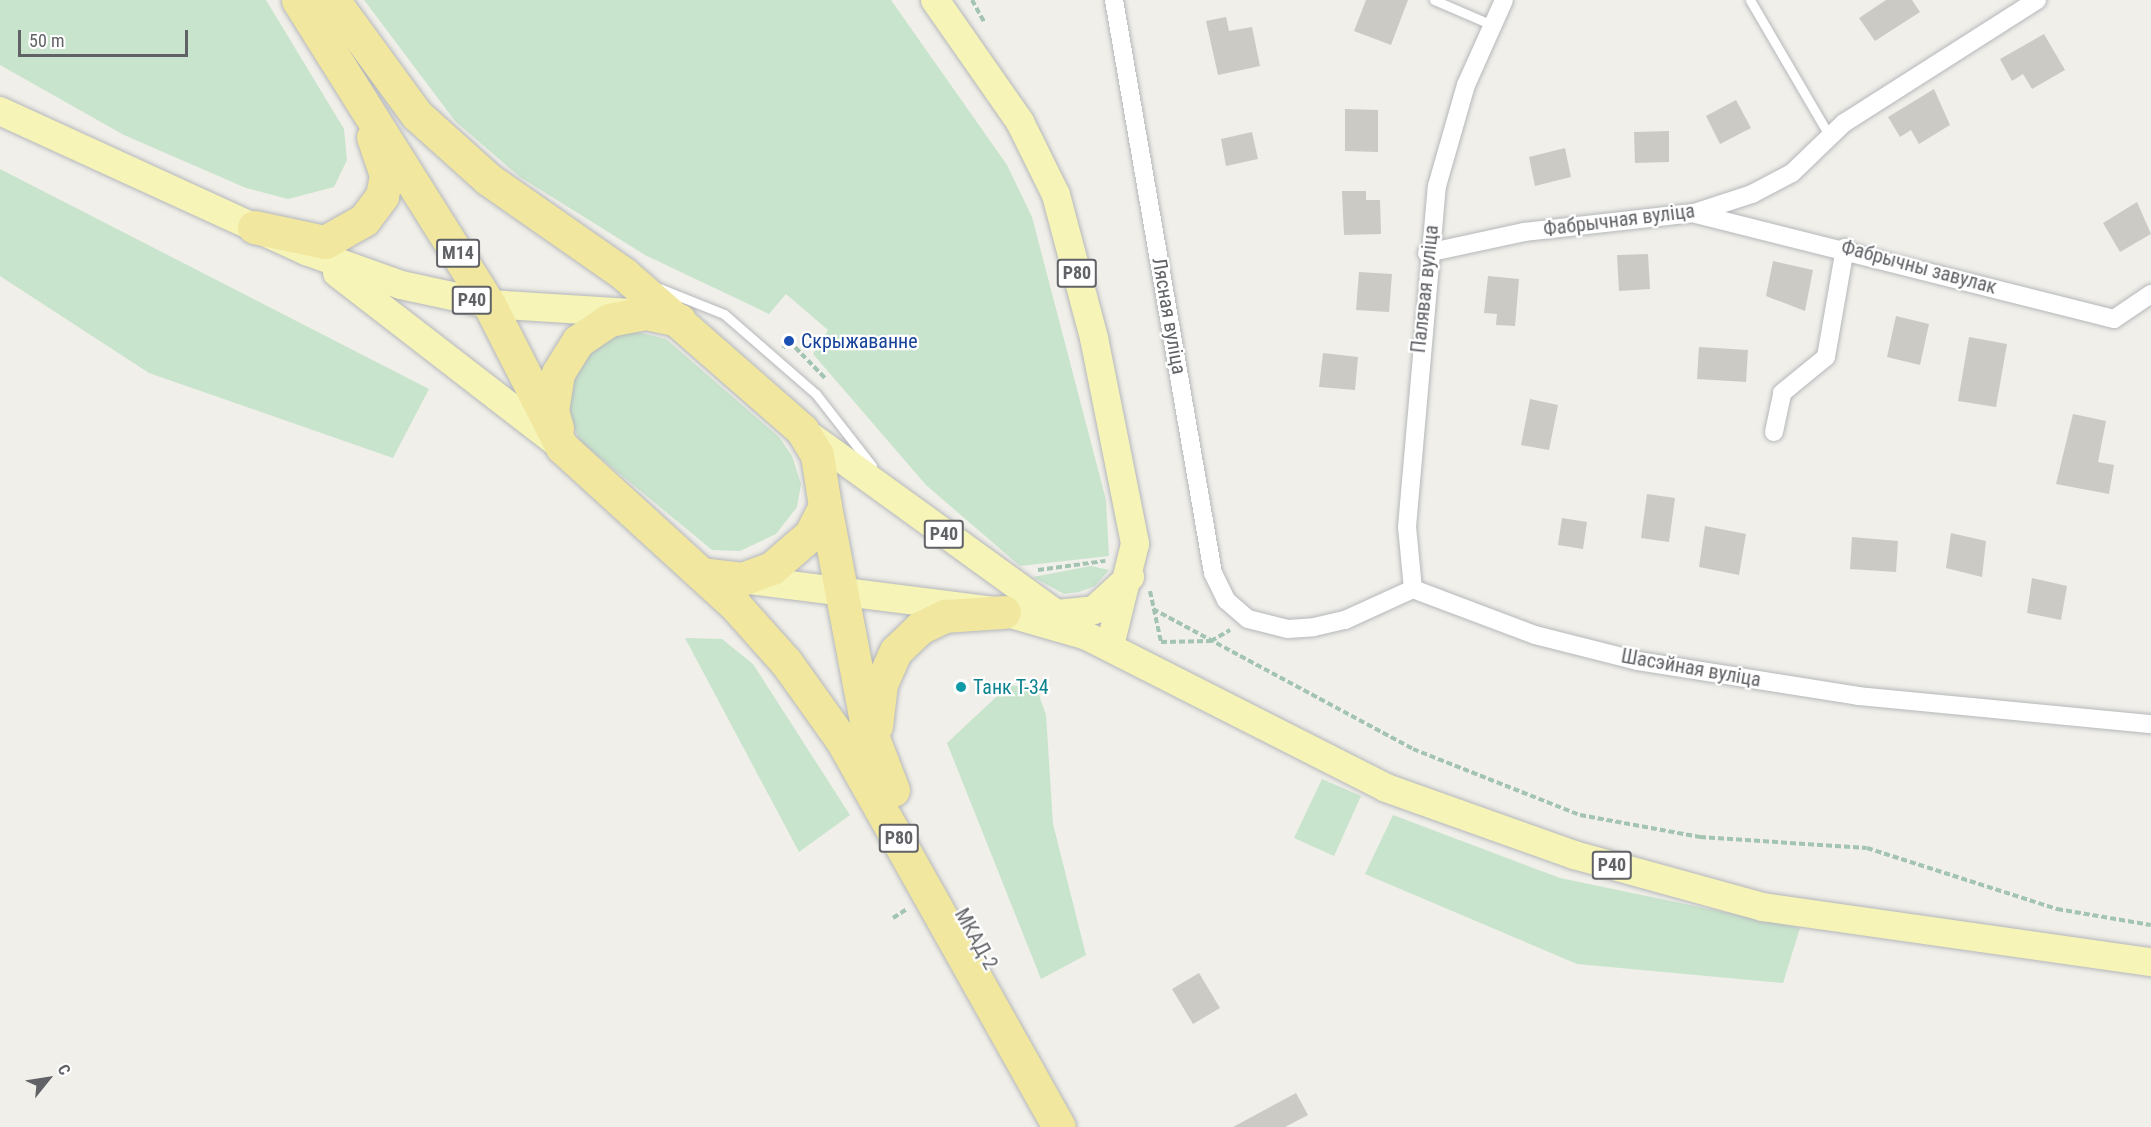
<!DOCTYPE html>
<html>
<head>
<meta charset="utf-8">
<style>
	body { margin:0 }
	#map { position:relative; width:2151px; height:1127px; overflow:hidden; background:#f0efe9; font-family:"Roboto Condensed",sans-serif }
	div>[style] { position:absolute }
	.green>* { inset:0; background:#c8e4cc }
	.building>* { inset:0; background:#cbcac4 }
	.path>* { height:4px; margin-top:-2px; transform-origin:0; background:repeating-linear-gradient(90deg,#a2c4b1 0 6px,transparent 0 9px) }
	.roads { filter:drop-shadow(0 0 2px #b5b7bb) drop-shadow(0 0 2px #b5b7bb) }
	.lane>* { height:9px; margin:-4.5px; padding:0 4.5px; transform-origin:4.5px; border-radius:4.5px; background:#fff }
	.street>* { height:18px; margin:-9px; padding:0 9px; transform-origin:9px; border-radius:9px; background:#fff }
	.primary>* { height:28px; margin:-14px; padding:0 14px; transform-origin:14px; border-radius:14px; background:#f6f4b7 }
	.highway>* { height:33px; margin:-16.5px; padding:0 16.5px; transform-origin:16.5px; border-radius:16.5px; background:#f1e79f }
	.dots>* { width:16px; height:16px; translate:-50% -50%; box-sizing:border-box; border:3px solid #fff; border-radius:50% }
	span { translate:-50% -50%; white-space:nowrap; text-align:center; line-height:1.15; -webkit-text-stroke:4.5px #fff; paint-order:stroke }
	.shield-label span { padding:2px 4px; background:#fff; border:2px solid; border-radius:4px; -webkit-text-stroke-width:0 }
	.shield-label { font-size:18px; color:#606266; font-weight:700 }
	.street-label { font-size:20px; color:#606266 }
	.transit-label { font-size:20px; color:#164399 }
	.left { translate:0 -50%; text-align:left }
	.culture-label { font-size:20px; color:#0d838f }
	.north { position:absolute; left:18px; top:1049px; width:60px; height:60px; -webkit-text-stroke:4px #fff; paint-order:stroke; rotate:60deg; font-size:16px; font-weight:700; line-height:24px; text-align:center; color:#606266 }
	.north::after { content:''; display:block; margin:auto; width:21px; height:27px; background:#606266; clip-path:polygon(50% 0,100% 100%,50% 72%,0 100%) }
	.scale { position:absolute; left:18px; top:30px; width:170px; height:27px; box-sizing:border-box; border:3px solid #606266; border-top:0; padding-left:8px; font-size:18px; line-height:21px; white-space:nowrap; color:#606266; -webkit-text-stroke:4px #fff; paint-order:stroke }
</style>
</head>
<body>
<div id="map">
	<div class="green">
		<i style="clip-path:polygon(0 0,266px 0,344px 129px,347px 160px,334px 187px,288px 199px,246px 188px,124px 135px,0 65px)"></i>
		<i style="clip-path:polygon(364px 0,891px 0,1007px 165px,1032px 217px,1106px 500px,1109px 556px,1020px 566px,926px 485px,813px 354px,828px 330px,786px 294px,769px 314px,645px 255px,520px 177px,455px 121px)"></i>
		<i style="clip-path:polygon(0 169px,429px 389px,393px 458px,149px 373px,0 276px)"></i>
		<i style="clip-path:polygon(629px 330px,666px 339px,779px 437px,792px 456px,801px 484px,797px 507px,776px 534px,740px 551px,712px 550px,580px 441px,568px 414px,572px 369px,605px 337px)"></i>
		<i style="clip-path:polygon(1091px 566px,1109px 570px,1095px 586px,1079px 592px,1064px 594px,1033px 577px)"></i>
		<i style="clip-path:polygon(685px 638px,722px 639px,753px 664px,850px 815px,799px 852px)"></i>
		<i style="clip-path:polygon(1009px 685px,1037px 689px,1046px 715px,1053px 824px,1086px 955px,1041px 979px,947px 743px)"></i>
		<i style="clip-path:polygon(1322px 779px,1361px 796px,1334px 856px,1294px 838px)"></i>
		<i style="clip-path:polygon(1393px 815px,1560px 878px,1800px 928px,1783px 983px,1577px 964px,1365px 874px)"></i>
	</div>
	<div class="building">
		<i style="clip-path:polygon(1366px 0,1408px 0,1391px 45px,1354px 31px)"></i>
		<i style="clip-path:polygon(1886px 0,1912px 0,1920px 12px,1875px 41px,1859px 18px)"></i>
		<i style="clip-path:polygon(1226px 17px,1229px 31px,1252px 27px,1260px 66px,1218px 75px,1206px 21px)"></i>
		<i style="clip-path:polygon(2044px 34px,2065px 70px,2032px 89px,2023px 74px,2012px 81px,2000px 59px)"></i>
		<i style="clip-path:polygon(1934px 89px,1950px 125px,1919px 144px,1911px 130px,1900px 137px,1888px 117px)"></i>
		<i style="clip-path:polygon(1736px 100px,1751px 128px,1720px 144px,1706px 116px)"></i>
		<i style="clip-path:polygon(1345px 109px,1378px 110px,1378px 152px,1345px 151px)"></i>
		<i style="clip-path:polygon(1669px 131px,1669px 162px,1635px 163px,1634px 132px)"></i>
		<i style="clip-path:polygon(1252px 132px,1258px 159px,1226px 166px,1221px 139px)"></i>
		<i style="clip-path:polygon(1565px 148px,1571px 177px,1535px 186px,1529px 157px)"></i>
		<i style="clip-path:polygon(1342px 191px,1366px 191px,1366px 200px,1380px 200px,1381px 234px,1344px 235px)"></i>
		<i style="clip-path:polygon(2137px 202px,2151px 234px,2120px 252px,2103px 223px)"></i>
		<i style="clip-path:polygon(1648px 254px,1650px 289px,1619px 291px,1617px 255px)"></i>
		<i style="clip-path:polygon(1773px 261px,1813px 270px,1805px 311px,1766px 296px)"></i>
		<i style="clip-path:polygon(1359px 272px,1392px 274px,1389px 312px,1356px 310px)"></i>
		<i style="clip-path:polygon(1488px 276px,1519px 279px,1515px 326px,1496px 325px,1497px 314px,1484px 313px)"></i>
		<i style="clip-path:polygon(1896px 316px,1929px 324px,1920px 365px,1887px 357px)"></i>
		<i style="clip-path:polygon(1969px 337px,2007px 344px,1996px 407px,1958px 401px)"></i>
		<i style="clip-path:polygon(1699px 347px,1748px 350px,1746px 382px,1697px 379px)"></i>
		<i style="clip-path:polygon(1323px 353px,1358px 357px,1355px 390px,1319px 387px)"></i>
		<i style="clip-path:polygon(1530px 399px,1558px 405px,1549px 450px,1521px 445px)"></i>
		<i style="clip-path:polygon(2073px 414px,2106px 421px,2098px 462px,2114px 465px,2109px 494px,2056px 484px)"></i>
		<i style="clip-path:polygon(1647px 494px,1675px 498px,1669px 542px,1641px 538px)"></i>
		<i style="clip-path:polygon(1562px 518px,1587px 522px,1583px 549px,1558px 545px)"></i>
		<i style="clip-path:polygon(1705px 526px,1746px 534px,1739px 575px,1699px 567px)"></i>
		<i style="clip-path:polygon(1951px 533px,1986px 541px,1982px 577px,1946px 568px)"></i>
		<i style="clip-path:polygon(1852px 537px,1898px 541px,1896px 572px,1850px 569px)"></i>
		<i style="clip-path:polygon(2032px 578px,2067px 586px,2061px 620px,2027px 613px)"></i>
		<i style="clip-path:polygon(1199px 973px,1220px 1008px,1193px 1024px,1172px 989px)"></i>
		<i style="clip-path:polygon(1296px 1093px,1308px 1115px,1285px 1127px,1233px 1127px)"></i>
	</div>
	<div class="path">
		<i style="left:972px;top:0;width:26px;rotate:61deg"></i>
		<i style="left:783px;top:348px;width:9px;rotate:-49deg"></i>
		<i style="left:789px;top:341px;width:53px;rotate:45.8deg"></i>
		<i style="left:1038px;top:570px;width:68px;rotate:-7.7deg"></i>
		<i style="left:1150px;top:591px;width:52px;rotate:77.8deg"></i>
		<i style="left:1161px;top:642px;width:50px;rotate:-1.1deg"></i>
		<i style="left:1211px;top:641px;width:22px;rotate:-30deg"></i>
		<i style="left:1153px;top:609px;width:295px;rotate:28.3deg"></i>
		<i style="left:1413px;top:749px;width:180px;rotate:21.6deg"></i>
		<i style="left:1580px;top:815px;width:122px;rotate:10.4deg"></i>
		<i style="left:1700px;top:837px;width:167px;rotate:3.8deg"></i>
		<i style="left:1867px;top:848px;width:200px;rotate:17.8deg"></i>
		<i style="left:2057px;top:909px;width:95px;rotate:9.7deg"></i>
		<i style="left:893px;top:918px;width:17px;rotate:-33deg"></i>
	</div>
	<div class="roads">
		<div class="lane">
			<i style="left:1434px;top:0;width:63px;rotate:23.3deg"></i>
			<i style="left:1750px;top:0;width:156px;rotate:59.7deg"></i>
			<i style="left:659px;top:288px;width:70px;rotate:21.8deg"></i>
			<i style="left:724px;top:314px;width:122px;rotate:41deg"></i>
			<i style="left:816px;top:394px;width:91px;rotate:52.1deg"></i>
		</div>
		<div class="street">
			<i style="left:1114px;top:0;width:581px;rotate:80.2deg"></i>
			<i style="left:1213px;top:573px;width:30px;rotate:64deg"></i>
			<i style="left:1226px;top:600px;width:29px;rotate:41deg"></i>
			<i style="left:1248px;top:619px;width:41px;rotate:14deg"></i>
			<i style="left:1288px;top:629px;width:26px;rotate:-4deg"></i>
			<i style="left:1314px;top:627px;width:32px;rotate:-13deg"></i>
			<i style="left:1345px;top:620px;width:75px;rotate:-24.5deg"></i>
			<i style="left:1413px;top:589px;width:130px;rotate:20.7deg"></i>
			<i style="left:1535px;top:635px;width:106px;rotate:14.2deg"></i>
			<i style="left:1638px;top:661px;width:223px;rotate:9deg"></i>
			<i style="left:1858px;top:696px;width:294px;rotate:5.5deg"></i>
			<i style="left:1696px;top:214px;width:431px;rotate:14.1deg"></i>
			<i style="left:2114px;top:319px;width:45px;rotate:-34deg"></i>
			<i style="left:1427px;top:253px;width:99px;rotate:-12.2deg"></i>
			<i style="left:1524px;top:232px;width:171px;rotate:-6.4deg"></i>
			<i style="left:1694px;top:213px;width:61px;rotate:-18.1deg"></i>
			<i style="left:1752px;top:194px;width:45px;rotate:-27.7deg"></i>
			<i style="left:1792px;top:173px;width:72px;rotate:-43.9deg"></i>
			<i style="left:1844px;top:123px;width:229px;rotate:-32.5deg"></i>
			<i style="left:1774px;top:432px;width:40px;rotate:-78deg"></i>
			<i style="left:1782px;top:393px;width:57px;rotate:-39.3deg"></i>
			<i style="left:1826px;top:357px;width:111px;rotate:-80.1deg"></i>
			<i style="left:1413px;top:589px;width:62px;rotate:-95.5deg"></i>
			<i style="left:1407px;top:527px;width:342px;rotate:-85deg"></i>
			<i style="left:1437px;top:186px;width:105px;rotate:-74deg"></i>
			<i style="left:1466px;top:85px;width:93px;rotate:-65.9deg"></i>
		</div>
		<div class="primary">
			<i style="left:935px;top:0;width:149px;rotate:55.1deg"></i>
			<i style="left:1020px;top:122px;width:81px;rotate:63.7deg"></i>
			<i style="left:1056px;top:195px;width:148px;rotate:75.1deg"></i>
			<i style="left:1094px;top:338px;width:210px;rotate:78.7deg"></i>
			<i style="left:1135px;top:544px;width:105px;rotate:103.8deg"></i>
			<i style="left:0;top:111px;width:337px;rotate:24.6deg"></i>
			<i style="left:306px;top:251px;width:101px;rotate:19.7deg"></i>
			<i style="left:401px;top:285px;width:90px;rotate:12.2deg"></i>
			<i style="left:489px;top:304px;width:142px;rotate:3.6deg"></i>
			<i style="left:337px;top:273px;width:284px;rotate:37.7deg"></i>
			<i style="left:802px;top:430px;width:329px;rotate:35.9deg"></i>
			<i style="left:742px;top:579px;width:264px;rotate:7.2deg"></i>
			<i style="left:1004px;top:612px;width:86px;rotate:16.1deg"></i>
			<i style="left:1087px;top:636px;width:335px;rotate:26.9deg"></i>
			<i style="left:1386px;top:788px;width:200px;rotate:19.6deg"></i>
			<i style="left:1574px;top:855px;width:196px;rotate:15.4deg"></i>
			<i style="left:1763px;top:907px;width:392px;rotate:8.1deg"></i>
			<i style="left:1057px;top:614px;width:37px;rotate:-6deg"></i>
			<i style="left:1094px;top:610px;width:49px;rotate:-42.5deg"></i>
		</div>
		<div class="highway">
			<i style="left:298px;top:0;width:359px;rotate:57.9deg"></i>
			<i style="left:489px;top:304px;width:161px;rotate:63deg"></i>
			<i style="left:562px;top:447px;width:234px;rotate:42.4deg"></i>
			<i style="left:735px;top:605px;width:76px;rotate:48.2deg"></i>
			<i style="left:786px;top:662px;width:98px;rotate:54.5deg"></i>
			<i style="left:843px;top:742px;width:441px;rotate:60.7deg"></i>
			<i style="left:333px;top:0;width:142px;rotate:53.9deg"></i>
			<i style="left:417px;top:115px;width:96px;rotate:42deg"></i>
			<i style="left:488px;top:179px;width:166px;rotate:34.9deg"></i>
			<i style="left:624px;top:274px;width:237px;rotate:41.2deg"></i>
			<i style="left:802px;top:430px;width:29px;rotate:59deg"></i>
			<i style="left:817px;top:455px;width:52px;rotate:81.1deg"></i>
			<i style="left:825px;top:506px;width:33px;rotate:117deg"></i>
			<i style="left:810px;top:535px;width:50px;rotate:139deg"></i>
			<i style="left:772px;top:568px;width:32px;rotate:160deg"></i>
			<i style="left:742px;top:579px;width:38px;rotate:-173deg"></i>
			<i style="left:254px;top:227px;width:73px;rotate:11.9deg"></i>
			<i style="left:325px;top:242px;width:45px;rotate:-29.4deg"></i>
			<i style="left:364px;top:220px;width:30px;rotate:-53deg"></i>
			<i style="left:382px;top:196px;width:21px;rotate:-79deg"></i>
			<i style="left:386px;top:175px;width:40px;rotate:-108.9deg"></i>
			<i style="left:557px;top:428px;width:18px;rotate:-106deg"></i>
			<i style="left:552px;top:411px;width:38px;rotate:-81deg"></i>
			<i style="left:558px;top:373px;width:38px;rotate:-58deg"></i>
			<i style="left:578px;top:341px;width:37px;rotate:-34deg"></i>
			<i style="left:609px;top:320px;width:38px;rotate:-11deg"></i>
			<i style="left:646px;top:313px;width:34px;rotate:12deg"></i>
			<i style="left:825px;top:506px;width:218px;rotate:79.2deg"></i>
			<i style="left:866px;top:720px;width:75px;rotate:68.9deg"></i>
			<i style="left:876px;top:726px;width:42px;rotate:-83.2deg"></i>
			<i style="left:881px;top:684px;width:36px;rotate:-66deg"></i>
			<i style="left:896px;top:651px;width:33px;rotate:-44deg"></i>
			<i style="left:920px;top:628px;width:28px;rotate:-26deg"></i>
			<i style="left:945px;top:616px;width:59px;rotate:-3.9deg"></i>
		</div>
	</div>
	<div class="dots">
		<i style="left:789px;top:341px;background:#1a4fb4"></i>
		<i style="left:961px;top:687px;background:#0f9aa8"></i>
	</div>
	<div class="shield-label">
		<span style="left:458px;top:253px">М14</span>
		<span style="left:1077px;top:273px">Р80</span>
		<span style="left:472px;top:300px">Р40</span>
		<span style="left:944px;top:534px">Р40</span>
		<span style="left:899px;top:838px">Р80</span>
		<span style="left:1612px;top:865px">Р40</span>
	</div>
	<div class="street-label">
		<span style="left:1619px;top:220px;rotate:-7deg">Фабрычная вуліца</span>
		<span style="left:1919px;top:267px;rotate:15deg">Фабрычны завулак</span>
		<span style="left:1425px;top:289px;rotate:-84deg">Палявая вуліца</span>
		<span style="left:1169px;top:316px;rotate:80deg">Лясная вуліца</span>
		<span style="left:1691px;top:668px;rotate:10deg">Шасэйная вуліца</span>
		<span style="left:976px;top:939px;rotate:61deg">МКАД-2</span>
	</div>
	<div class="transit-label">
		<span class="left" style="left:801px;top:341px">Скрыжаванне</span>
	</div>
	<div class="culture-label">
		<span class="left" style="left:973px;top:687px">Танк Т-34</span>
	</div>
	<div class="north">С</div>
	<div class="scale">50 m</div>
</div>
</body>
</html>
